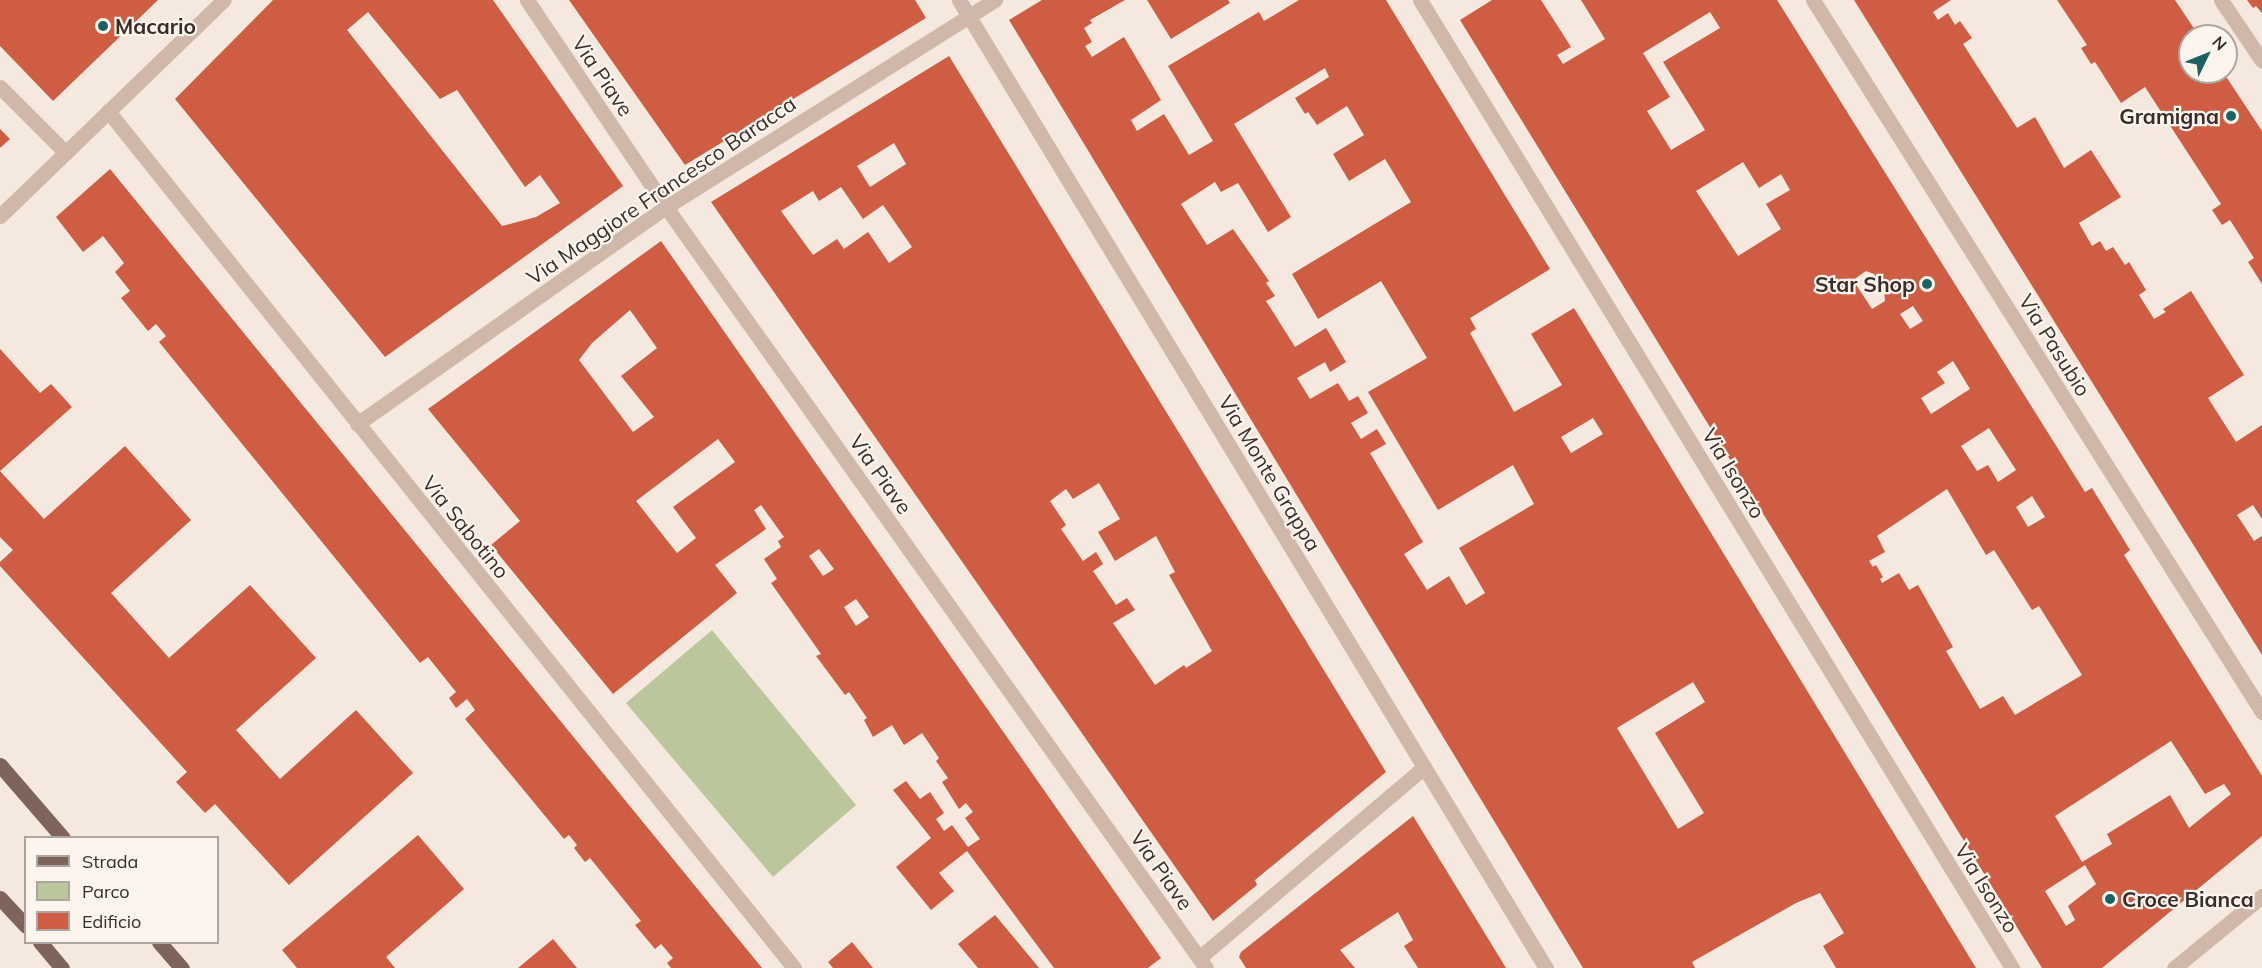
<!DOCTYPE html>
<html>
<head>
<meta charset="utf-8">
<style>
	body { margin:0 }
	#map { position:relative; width:2262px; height:968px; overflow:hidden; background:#f5e9df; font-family:Mulish,sans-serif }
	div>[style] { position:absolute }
	.green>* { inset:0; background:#bbc69d }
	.building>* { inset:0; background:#cf5d43 }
	.minor>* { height:15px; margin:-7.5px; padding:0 7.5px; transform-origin:7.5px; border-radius:7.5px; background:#cfb8aa }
	.tertiary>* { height:15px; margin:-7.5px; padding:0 7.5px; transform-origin:7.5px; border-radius:7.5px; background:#cfb8aa }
	.primary>* { height:15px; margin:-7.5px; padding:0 7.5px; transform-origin:7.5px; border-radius:7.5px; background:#7e645a }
	.dots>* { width:16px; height:16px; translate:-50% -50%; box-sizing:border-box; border:3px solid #fcf4ed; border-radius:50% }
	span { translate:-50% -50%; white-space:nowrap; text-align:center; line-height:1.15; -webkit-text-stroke:4.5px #fcf4ed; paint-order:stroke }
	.poi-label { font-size:21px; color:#3b2e2a; font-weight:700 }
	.left { translate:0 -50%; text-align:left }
	.right { translate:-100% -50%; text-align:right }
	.street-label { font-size:21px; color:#3b2e2a }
	.legend { position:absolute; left:24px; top:836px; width:195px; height:108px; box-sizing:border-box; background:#fcf4ed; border:2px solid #afa59f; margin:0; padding:8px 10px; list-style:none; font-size:18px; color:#3b2e2a }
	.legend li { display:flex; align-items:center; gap:12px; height:30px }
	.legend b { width:30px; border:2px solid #afa59f }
	.north { position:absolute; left:2178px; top:24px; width:60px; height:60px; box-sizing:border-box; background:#fcf4ed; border:2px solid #afa59f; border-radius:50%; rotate:47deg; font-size:16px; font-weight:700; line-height:24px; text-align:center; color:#3b2e2a }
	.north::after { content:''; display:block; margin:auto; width:21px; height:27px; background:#1b6161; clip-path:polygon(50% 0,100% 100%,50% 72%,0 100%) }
</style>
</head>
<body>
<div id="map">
	<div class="green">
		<i style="clip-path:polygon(712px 630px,856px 805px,773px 877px,626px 703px)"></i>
	</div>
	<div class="building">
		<i style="clip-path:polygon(0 0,158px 0,53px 101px,0 46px)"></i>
		<i style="clip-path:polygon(evenodd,273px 0,493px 0,623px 186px,385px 357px,175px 99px,273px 0,368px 12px,440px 99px,457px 90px,525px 187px,540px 175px,560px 203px,536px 217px,502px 226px,347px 30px,368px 12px)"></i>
		<i style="clip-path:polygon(569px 0,915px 0,926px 18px,685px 165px)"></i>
		<i style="clip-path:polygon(evenodd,1042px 0,1125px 0,1090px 20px,1092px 23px,1084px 28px,1092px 42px,1085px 46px,1092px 57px,1124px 37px,1161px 100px,1131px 120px,1137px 131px,1164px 114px,1189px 155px,1213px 141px,1168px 66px,1259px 12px,1264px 21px,1299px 0,1386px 0,1550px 269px,1470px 318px,1476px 329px,1470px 333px,1514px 412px,1562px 385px,1531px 334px,1574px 308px,1976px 968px,1836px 968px,1823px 946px,1844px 933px,1820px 893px,1796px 903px,1692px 962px,1695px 968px,1583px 968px,1009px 20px,1042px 0,1325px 68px,1329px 77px,1295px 98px,1305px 114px,1308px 112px,1317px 125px,1347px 106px,1364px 135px,1333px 154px,1349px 181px,1385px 159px,1411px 202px,1292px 274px,1318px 319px,1381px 281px,1427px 358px,1368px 392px,1438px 510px,1513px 465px,1534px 504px,1459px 548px,1485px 593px,1466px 605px,1449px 576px,1427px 590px,1404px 554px,1423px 542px,1370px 453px,1386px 444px,1377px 429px,1361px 439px,1351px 423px,1368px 413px,1358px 396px,1349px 401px,1338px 383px,1310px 399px,1297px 378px,1325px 362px,1330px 372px,1346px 362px,1326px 328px,1295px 347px,1266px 301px,1275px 296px,1266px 283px,1269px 281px,1233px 229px,1207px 245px,1181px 204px,1215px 182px,1221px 192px,1238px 183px,1268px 232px,1291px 217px,1234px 124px,1325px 68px,1042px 0,1593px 418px,1603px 434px,1571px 453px,1561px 437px,1593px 418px,1042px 0,1693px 682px,1705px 702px,1655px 733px,1704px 813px,1678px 829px,1617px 728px,1693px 682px)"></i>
		<i style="clip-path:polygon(1147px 0,1228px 0,1230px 3px,1171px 39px)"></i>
		<i style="clip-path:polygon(evenodd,1492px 0,1541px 0,1571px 47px,1557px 55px,1563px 64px,1605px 39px,1581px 0,1777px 0,2085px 492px,2092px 488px,2130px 550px,2124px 555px,2262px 776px,2262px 836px,2102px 968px,2042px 968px,1460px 20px,1492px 0,1710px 12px,1720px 28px,1663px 62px,1705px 130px,1671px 150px,1647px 111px,1670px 97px,1643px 53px,1710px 12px,1492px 0,1743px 162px,1759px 188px,1781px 174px,1790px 190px,1766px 204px,1781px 229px,1738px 256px,1696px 191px,1743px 162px,1492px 0,1866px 271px,1874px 274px,1884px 291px,1885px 301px,1872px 309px,1853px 280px,1866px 271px,1492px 0,1913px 306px,1923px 321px,1910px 329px,1900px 314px,1913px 306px,1492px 0,1953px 361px,1970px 389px,1931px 414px,1921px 398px,1945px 383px,1937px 372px,1953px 361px,1492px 0,1989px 428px,2016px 470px,1998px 482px,1988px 465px,1977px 471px,1961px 446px,1989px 428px,1492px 0,1947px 489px,1986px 555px,1994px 550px,2032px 610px,2039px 606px,2082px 675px,2015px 715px,2003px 696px,1980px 709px,1946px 651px,1953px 647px,1918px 585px,1909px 590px,1899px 573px,1882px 583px,1880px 579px,1883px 577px,1876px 565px,1873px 567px,1869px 561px,1885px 552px,1877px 536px,1947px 489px,1492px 0,2032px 496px,2045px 517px,2028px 527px,2016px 507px,2032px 496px,1492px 0,2171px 741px,2205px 794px,2224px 784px,2231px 794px,2189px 828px,2170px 795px,2107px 834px,2112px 844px,2082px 862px,2055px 816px,2171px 741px,1492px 0,2085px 865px,2096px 884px,2068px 906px,2075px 920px,2066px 926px,2045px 891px,2085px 865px)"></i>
		<i style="clip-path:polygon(1854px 0,1951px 0,1933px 12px,1938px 20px,1948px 13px,1955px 25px,1960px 21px,1972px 38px,1963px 44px,2017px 128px,2035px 117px,2064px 168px,2091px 150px,2121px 197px,2079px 223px,2092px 246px,2100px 241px,2106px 251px,2113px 247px,2125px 265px,2129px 262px,2146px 290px,2139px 295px,2154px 319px,2166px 312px,2163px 309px,2191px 291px,2214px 328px,2244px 375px,2208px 398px,2236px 442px,2262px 425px,2262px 519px,2253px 505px,2237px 515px,2254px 541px,2262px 536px,2262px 655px)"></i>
		<i style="clip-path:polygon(2057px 0,2175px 0,2199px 36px,2190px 36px,2190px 72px,2223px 72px,2262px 131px,2262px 284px,2248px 262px,2254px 258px,2230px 220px,2222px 225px,2212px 210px,2221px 204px,2145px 87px,2121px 103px,2095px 62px,2091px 64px,2081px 48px,2087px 45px)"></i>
		<i style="clip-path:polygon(2247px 0,2262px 0,2262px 13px,2256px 6px,2253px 8px)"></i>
		<i style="clip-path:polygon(evenodd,949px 56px,1386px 772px,1255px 880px,1257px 885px,1213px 921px,711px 202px,949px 56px,894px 143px,906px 164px,870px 187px,857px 166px,894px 143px,949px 56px,841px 187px,863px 219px,883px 205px,912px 247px,889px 263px,868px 232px,844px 249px,837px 239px,813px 255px,781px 211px,813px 191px,819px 201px,841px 187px,949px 56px,1099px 483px,1120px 519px,1098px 532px,1115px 561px,1156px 536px,1175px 572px,1169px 575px,1212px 651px,1186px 668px,1184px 665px,1155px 685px,1113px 623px,1135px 610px,1127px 598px,1116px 605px,1093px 571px,1103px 564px,1096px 552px,1083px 561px,1061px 529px,1066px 525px,1050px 501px,1066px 489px,1073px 499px,1099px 483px)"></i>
		<i style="clip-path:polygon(0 129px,10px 139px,0 148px)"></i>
		<i style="clip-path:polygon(110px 169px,762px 968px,671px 968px,667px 963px,673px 958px,661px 944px,655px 949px,635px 925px,641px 921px,590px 858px,585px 862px,574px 848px,577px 845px,569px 835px,564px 839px,465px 719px,475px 710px,467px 699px,456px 708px,449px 698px,456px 692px,428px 657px,420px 663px,357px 585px,159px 342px,166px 336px,156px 324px,148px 331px,121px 298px,130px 291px,115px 272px,124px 263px,103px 236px,83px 252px,56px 217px)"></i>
		<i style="clip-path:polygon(evenodd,661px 241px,1161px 958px,1148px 968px,1054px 968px,967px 851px,939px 873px,954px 891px,931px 910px,896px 867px,931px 838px,893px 790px,906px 781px,920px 799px,930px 792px,944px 813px,936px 819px,944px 831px,952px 825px,968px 847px,980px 839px,965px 818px,973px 812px,966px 803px,959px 809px,942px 782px,948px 778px,936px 761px,939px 758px,922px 733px,904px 745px,892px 725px,873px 737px,864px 720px,867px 718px,849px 692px,845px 695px,816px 656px,821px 654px,771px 583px,777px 579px,764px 559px,781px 547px,778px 541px,784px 537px,761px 505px,754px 510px,766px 529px,715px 565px,737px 593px,613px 694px,491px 545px,520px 521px,428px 409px,661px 241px,630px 310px,657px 348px,621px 376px,654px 417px,633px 432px,579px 360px,592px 343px,630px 310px,661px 241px,718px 439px,735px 462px,673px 507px,696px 538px,677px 553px,636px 501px,718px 439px,661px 241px,819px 549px,834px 569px,823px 576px,809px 556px,819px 549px,661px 241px,856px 599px,869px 617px,856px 626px,844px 607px,856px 599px)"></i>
		<i style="clip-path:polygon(0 349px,40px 393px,51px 384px,72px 407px,0 471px,44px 519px,125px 446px,191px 520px,111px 593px,169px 658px,250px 585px,316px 658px,236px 730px,280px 779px,356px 710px,413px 773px,289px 885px,215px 804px,205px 813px,176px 782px,187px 772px,0 566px,0 562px,13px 550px,0 537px)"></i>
		<i style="clip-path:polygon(1413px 816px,1506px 968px,1418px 968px,1404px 946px,1413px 940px,1398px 912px,1340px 950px,1355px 968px,1246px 968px,1239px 957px,1241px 952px)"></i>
		<i style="clip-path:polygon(418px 835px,464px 889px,386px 957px,395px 968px,297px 968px,282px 950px)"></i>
		<i style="clip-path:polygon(995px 915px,1021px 946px,1039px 968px,978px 968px,958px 944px)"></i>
		<i style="clip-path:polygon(553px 939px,577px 968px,518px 968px)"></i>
		<i style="clip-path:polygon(852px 942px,873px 968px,833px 968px,828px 962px)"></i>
	</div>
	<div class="minor">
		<i style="left:527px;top:0;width:249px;rotate:56.1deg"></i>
		<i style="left:666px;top:207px;width:933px;rotate:54.64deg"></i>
		<i style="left:959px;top:0;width:1132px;rotate:58.77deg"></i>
		<i style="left:1420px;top:0;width:1135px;rotate:58.55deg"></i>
		<i style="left:1813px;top:0;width:842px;rotate:57.76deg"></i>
		<i style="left:2221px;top:0;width:73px;rotate:56.1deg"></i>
		<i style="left:0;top:87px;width:93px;rotate:45deg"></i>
		<i style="left:108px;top:111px;width:1098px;rotate:51.32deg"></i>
		<i style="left:357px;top:424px;width:378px;rotate:-35.1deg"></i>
		<i style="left:666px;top:207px;width:389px;rotate:-32.2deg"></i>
		<i style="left:1199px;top:958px;width:295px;rotate:-40.3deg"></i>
		<i style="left:2174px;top:968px;width:114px;rotate:-39.3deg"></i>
	</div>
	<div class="tertiary">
		<i style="left:0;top:216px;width:311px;rotate:-44deg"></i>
	</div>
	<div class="primary">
		<i style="left:0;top:765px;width:96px;rotate:49.2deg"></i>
		<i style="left:0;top:898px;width:38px;rotate:47deg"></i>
		<i style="left:40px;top:942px;width:34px;rotate:50deg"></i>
		<i style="left:159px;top:942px;width:35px;rotate:49deg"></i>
	</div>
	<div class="dots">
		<i style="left:103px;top:26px;background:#1b6161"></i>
		<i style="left:2231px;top:116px;background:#1b6161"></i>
		<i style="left:1927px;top:284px;background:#1b6161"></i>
		<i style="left:2110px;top:899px;background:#1b6161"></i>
	</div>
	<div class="poi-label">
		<span class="left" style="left:115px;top:26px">Macario</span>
		<span class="right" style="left:2219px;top:116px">Gramigna</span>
		<span class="right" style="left:1915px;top:284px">Star Shop</span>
		<span class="left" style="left:2122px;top:899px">Croce Bianca</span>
	</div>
	<div class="street-label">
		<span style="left:603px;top:76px;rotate:56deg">Via Piave</span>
		<span style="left:661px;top:190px;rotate:-34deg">Via Maggiore Francesco Baracca</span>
		<span style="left:2055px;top:345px;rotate:58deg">Via Pasubio</span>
		<span style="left:1270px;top:473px;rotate:59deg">Via Monte Grappa</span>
		<span style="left:1734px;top:473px;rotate:59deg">Via Isonzo</span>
		<span style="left:881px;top:474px;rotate:55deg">Via Piave</span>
		<span style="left:466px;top:527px;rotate:51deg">Via Sabotino</span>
		<span style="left:1162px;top:870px;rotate:55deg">Via Piave</span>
		<span style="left:1987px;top:888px;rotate:58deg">Via Isonzo</span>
	</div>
	<ul class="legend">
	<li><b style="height:8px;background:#7e645a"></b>Strada</li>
	<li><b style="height:16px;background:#bbc69d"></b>Parco</li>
	<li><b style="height:16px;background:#cf5d43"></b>Edificio</li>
	</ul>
	<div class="north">N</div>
</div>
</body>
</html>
